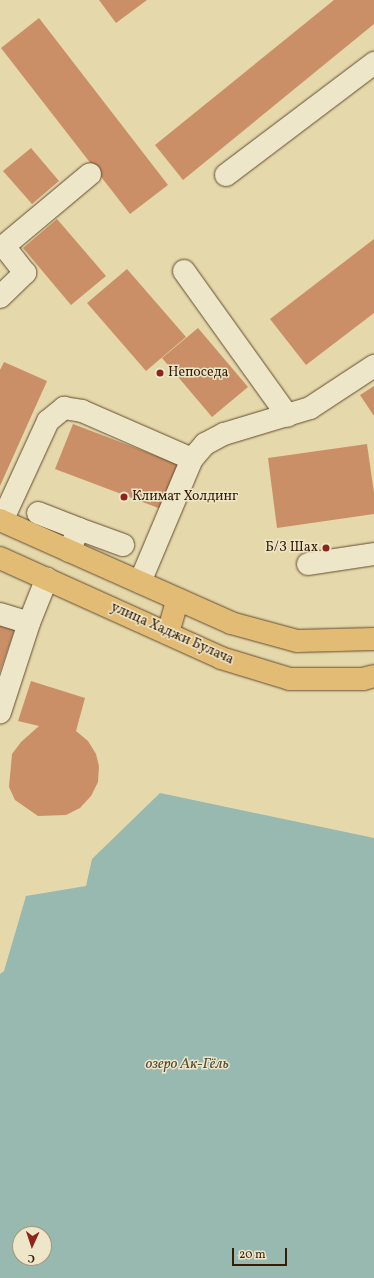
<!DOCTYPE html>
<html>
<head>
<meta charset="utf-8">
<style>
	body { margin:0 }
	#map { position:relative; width:374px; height:1278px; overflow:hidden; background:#e5d8aa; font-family:Vollkorn,serif }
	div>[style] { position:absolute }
	.water>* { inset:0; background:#97b9af }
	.building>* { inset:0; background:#cb8f67 }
	.roads { filter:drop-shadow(0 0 1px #624c30) drop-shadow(0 0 1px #624c30) }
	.minor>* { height:22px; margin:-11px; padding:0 11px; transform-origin:11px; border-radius:11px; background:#eee6c8 }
	.major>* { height:22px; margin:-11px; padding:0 11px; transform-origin:11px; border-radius:11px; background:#e2bc75 }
	.dots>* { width:11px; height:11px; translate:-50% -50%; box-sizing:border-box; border:2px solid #eee6c8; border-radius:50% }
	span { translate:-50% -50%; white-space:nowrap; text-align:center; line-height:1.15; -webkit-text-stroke:3px #eee6c8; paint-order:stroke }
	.poi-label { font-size:14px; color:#361d08 }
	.left { translate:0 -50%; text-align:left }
	.right { translate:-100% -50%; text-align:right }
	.street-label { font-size:14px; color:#361d08 }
	.water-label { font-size:15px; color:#534c3a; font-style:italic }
	.north { position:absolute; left:12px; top:1226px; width:40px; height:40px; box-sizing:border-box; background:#eee6c8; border:1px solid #a4967b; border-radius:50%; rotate:183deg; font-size:11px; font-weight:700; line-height:16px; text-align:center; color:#361d08 }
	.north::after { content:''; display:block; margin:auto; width:14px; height:18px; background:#8f2418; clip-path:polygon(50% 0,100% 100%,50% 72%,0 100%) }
	.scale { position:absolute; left:232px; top:1248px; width:55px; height:18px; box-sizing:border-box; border:2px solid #361d08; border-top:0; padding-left:5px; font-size:12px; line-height:14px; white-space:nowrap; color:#361d08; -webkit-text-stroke:3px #eee6c8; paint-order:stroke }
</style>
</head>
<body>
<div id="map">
	<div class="water">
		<i style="clip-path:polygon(evenodd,160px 793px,374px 838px,374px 1278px,0 1278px,0 974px,4px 971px,26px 896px,86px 886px,92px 859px,160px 793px,20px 1234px,44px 1234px,44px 1258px,20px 1258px,20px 1234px)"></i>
	</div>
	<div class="building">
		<i style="clip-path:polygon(99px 0,147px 0,116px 23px)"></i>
		<i style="clip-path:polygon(334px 0,374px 0,374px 24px,183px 180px,155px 145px)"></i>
		<i style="clip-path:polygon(39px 18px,168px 185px,130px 214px,1px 48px)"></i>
		<i style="clip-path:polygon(31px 148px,59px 181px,32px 204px,3px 171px)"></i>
		<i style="clip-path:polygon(57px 219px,106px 276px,71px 305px,23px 248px)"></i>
		<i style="clip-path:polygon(374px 239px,374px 313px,306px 365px,270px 319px)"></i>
		<i style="clip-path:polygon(127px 269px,186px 337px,146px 371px,87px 303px)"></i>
		<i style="clip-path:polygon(198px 328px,248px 387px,212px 417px,162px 358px)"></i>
		<i style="clip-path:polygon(4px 362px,47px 381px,0 486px,0 370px)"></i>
		<i style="clip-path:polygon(374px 386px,374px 416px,360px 395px)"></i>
		<i style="clip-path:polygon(73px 424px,186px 467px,169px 512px,55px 469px)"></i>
		<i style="clip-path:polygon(367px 444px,374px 493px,374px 514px,277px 528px,268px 458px)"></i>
		<i style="clip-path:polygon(0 619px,16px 625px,0 672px)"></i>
		<i style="clip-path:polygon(31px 681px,85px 698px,76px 731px,88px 741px,96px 754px,99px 766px,98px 782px,91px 796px,80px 808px,66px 815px,38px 816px,15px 800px,9px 787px,12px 754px,21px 742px,39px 726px,18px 721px)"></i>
	</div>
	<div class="roads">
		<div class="minor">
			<i style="left:226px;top:175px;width:186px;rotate:-37.1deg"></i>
			<i style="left:184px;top:271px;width:178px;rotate:54.4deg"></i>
			<i style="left:0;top:297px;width:35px;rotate:-44deg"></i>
			<i style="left:25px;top:273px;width:34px;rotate:-128deg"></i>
			<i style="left:4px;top:246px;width:112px;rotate:-39.9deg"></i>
			<i style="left:38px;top:513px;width:44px;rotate:21.3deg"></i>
			<i style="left:2px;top:521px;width:110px;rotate:-65.3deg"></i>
			<i style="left:48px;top:421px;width:21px;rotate:-39deg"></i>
			<i style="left:64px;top:408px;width:18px;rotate:9deg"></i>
			<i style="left:82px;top:411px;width:120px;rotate:23.6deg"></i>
			<i style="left:69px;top:551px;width:24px;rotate:-66deg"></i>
			<i style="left:79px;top:529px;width:47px;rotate:20deg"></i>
			<i style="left:308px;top:564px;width:67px;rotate:-8.6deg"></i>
			<i style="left:140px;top:582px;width:134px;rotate:-67.1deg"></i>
			<i style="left:192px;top:459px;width:20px;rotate:-49deg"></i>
			<i style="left:205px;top:444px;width:21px;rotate:-28deg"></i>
			<i style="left:224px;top:434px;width:90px;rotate:-16.8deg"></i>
			<i style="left:310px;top:408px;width:77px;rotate:-33.3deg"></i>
			<i style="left:0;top:614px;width:30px;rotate:17deg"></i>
			<i style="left:29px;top:623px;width:94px;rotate:108deg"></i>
			<i style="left:29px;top:623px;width:48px;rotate:-68.2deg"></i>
		</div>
		<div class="major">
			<i style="left:0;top:520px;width:253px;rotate:24deg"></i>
			<i style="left:231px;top:623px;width:68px;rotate:15.3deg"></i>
			<i style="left:297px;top:641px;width:77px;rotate:-1.5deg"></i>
			<i style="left:0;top:558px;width:243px;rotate:24.3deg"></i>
			<i style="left:221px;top:658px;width:72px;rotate:16.9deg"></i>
			<i style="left:290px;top:679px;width:73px"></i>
			<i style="left:363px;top:679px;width:11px;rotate:-15deg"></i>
			<i style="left:168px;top:633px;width:35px;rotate:-74deg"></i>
		</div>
	</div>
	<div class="dots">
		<i style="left:160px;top:373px;background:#8f2418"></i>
		<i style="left:124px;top:497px;background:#8f2418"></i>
		<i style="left:326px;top:548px;background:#8f2418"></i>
	</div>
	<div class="poi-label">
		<span class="left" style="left:168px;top:373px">Непоседа</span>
		<span class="left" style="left:132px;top:497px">Климат Холдинг</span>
		<span class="right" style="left:318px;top:548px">Б/З Шах</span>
	</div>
	<div class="street-label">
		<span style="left:172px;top:634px;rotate:24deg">улица Хаджи Булача</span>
	</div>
	<div class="water-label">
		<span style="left:187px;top:1065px">озеро Ак-Гёль</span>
	</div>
	<div class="north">С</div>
	<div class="scale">20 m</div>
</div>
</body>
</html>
